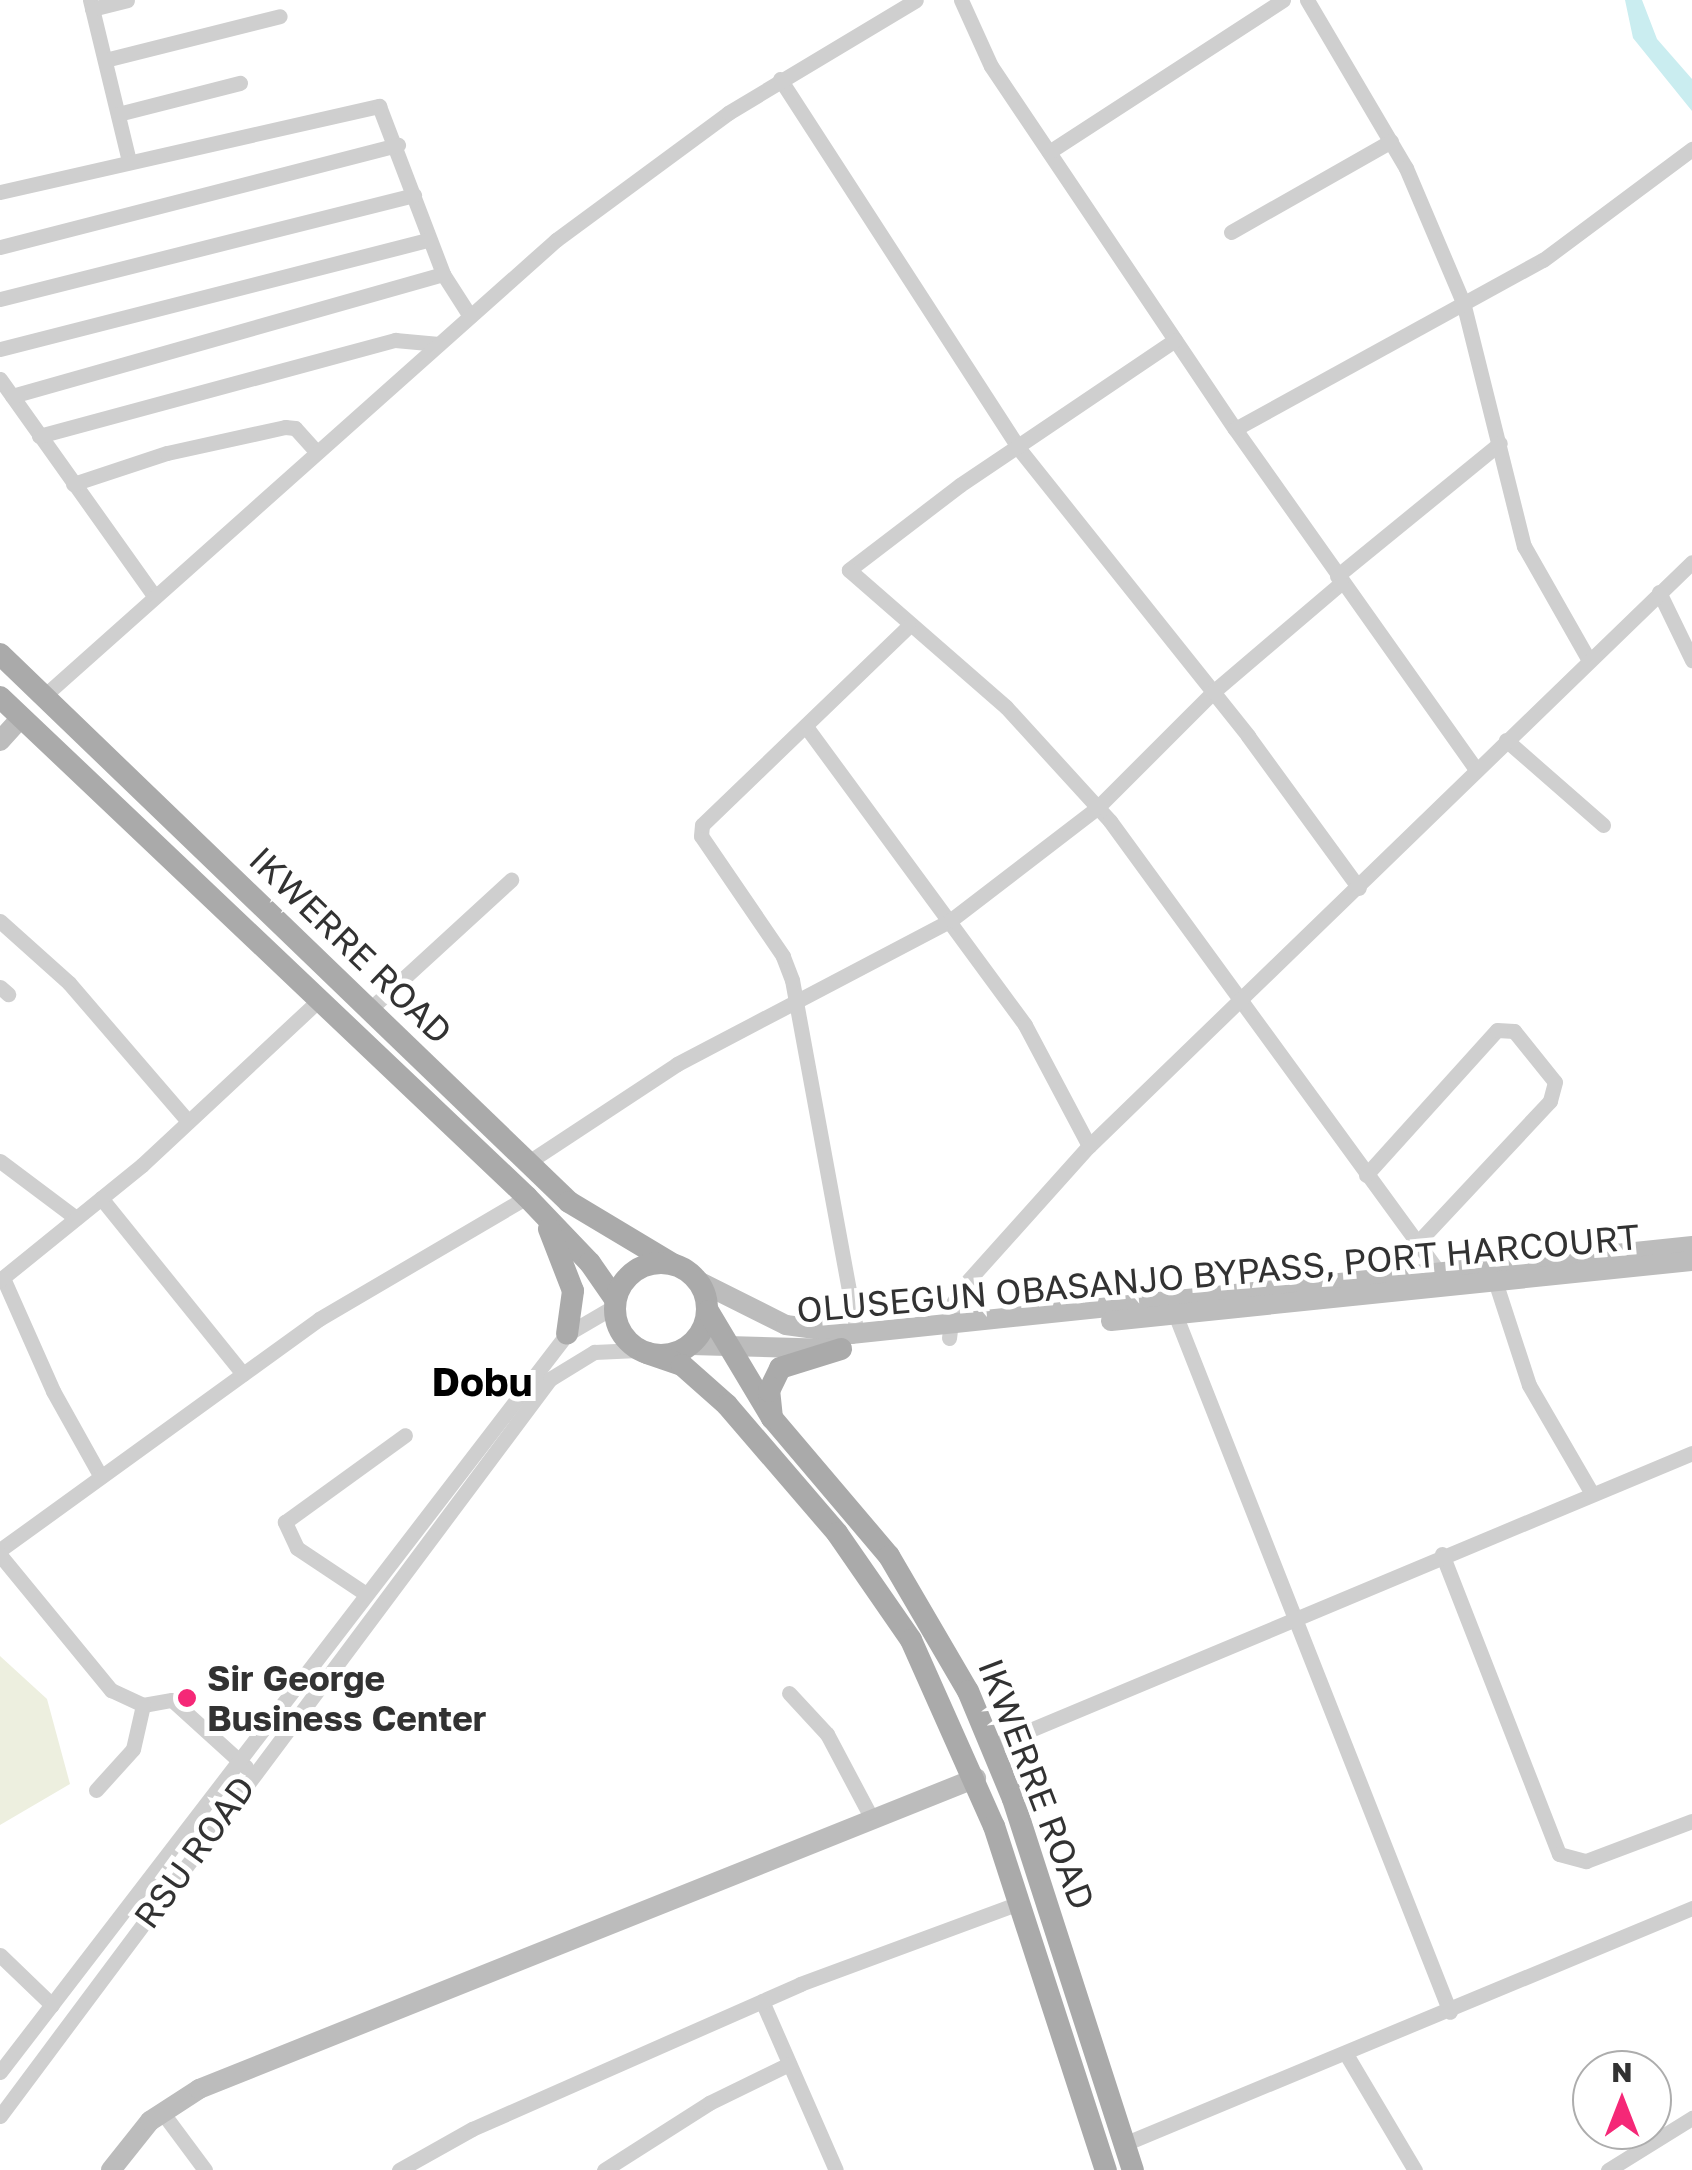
<!DOCTYPE html>
<html>
<head>
<meta charset="utf-8">
<style>
	body { margin:0 }
	#map { position:relative; width:1692px; height:2170px; overflow:hidden; background:#fff; font-family:"Golos Text",sans-serif }
	div>[style] { position:absolute }
	.green>* { inset:0; background:#edefdf }
	.water>* { inset:0; background:#caedf0 }
	.street>* { height:15px; margin:-7.5px; padding:0 7.5px; transform-origin:7.5px; border-radius:7.5px; background:#cfcfcf }
	.secondary>* { height:20px; margin:-10px; padding:0 10px; transform-origin:10px; border-radius:10px; background:#bcbcbc }
	.primary>* { height:22px; margin:-11px; padding:0 11px; transform-origin:11px; border-radius:11px; background:#aaa }
	.primary>.ring { margin:-11px; padding:0; box-sizing:content-box; background:none; border:22px solid #aaa; border-radius:50% }
	.dots>* { width:28px; height:28px; translate:-50% -50%; box-sizing:border-box; border:5px solid #fff; border-radius:50% }
	span { translate:-50% -50%; white-space:nowrap; text-align:center; line-height:1.15; -webkit-text-stroke:10px #fff; paint-order:stroke }
	.street-label { font-size:35px; color:#323232 }
	.poi-label { font-size:35px; color:#323232; font-weight:700 }
	.left { translate:0 -50%; text-align:left }
	.quarter-label { font-size:40px; color:#000; font-weight:700 }
	.north { position:absolute; left:1572px; top:2050px; width:100px; height:100px; box-sizing:border-box; background:#fff; border:2px solid #adadad; border-radius:50%; rotate:0deg; font-size:28px; font-weight:700; line-height:40px; text-align:center; color:#323232 }
	.north::after { content:''; display:block; margin:auto; width:35px; height:45px; background:#f52877; clip-path:polygon(50% 0,100% 100%,50% 72%,0 100%) }
</style>
</head>
<body>
<div id="map">
	<div class="green">
		<i style="clip-path:polygon(0 1656px,47px 1699px,70px 1784px,0 1825px)"></i>
	</div>
	<div class="water">
		<i style="clip-path:polygon(1625px 0,1642px 0,1657px 39px,1692px 79px,1692px 111px,1633px 38px)"></i>
	</div>
	<div class="street">
		<i style="left:90px;top:0;width:166px;rotate:76.4deg"></i>
		<i style="left:961px;top:0;width:72px;rotate:65.6deg"></i>
		<i style="left:991px;top:66px;width:437px;rotate:56.1deg"></i>
		<i style="left:1235px;top:429px;width:418px;rotate:54.7deg"></i>
		<i style="left:1307px;top:0;width:195px;rotate:59.5deg"></i>
		<i style="left:1406px;top:168px;width:146px;rotate:67deg"></i>
		<i style="left:1463px;top:302px;width:252px;rotate:76deg"></i>
		<i style="left:1524px;top:546px;width:128px;rotate:60.4deg"></i>
		<i style="left:92px;top:9px;width:36px;rotate:-14deg"></i>
		<i style="left:105px;top:60px;width:180px;rotate:-14.1deg"></i>
		<i style="left:780px;top:79px;width:442px;rotate:57.1deg"></i>
		<i style="left:1020px;top:450px;width:366px;rotate:51.4deg"></i>
		<i style="left:1248px;top:736px;width:188px;rotate:53.9deg"></i>
		<i style="left:118px;top:114px;width:126px;rotate:-14.3deg"></i>
		<i style="left:1049px;top:152px;width:279px;rotate:-33deg"></i>
		<i style="left:0;top:192px;width:389px;rotate:-12.8deg"></i>
		<i style="left:379px;top:106px;width:180px;rotate:69.1deg"></i>
		<i style="left:443px;top:274px;width:50px;rotate:57.3deg"></i>
		<i style="left:1231px;top:232px;width:184px;rotate:-29.6deg"></i>
		<i style="left:0;top:247px;width:411px;rotate:-14.4deg"></i>
		<i style="left:0;top:299px;width:427px;rotate:-14.1deg"></i>
		<i style="left:1175px;top:340px;width:259px;rotate:146deg"></i>
		<i style="left:960px;top:485px;width:140px;rotate:142.6deg"></i>
		<i style="left:849px;top:570px;width:208px;rotate:41.1deg"></i>
		<i style="left:1006px;top:707px;width:154px;rotate:47.6deg"></i>
		<i style="left:1110px;top:821px;width:557px;rotate:53.91deg"></i>
		<i style="left:0;top:349px;width:443px;rotate:-14.3deg"></i>
		<i style="left:0;top:379px;width:264px;rotate:54.6deg"></i>
		<i style="left:12px;top:396px;width:448px;rotate:-15.8deg"></i>
		<i style="left:1235px;top:429px;width:351px;rotate:-28.8deg"></i>
		<i style="left:1543px;top:260px;width:186px;rotate:-36.7deg"></i>
		<i style="left:39px;top:436px;width:369px;rotate:-15.1deg"></i>
		<i style="left:395px;top:340px;width:44px;rotate:5.2deg"></i>
		<i style="left:73px;top:484px;width:99px;rotate:-18.3deg"></i>
		<i style="left:167px;top:453px;width:121px;rotate:-12.4deg"></i>
		<i style="left:285px;top:427px;width:10px;rotate:6deg"></i>
		<i style="left:295px;top:428px;width:31px;rotate:48deg"></i>
		<i style="left:1337px;top:576px;width:210px;rotate:-39.2deg"></i>
		<i style="left:1659px;top:592px;width:76px;rotate:64.1deg"></i>
		<i style="left:44px;top:696px;width:686px;rotate:-41.69deg"></i>
		<i style="left:556px;top:240px;width:214px;rotate:-36.4deg"></i>
		<i style="left:728px;top:113px;width:219px;rotate:-31deg"></i>
		<i style="left:807px;top:728px;width:368px;rotate:53.7deg"></i>
		<i style="left:1025px;top:1025px;width:137px;rotate:62.1deg"></i>
		<i style="left:1506px;top:740px;width:129px;rotate:41.2deg"></i>
		<i style="left:0;top:921px;width:93px;rotate:41.9deg"></i>
		<i style="left:69px;top:983px;width:181px;rotate:49.3deg"></i>
		<i style="left:0;top:987px;width:11px;rotate:41deg"></i>
		<i style="left:369px;top:1010px;width:193px;rotate:-42.5deg"></i>
		<i style="left:0;top:1161px;width:95px;rotate:36.9deg"></i>
		<i style="left:527px;top:1163px;width:180px;rotate:-33.4deg"></i>
		<i style="left:677px;top:1064px;width:310px;rotate:-27.7deg"></i>
		<i style="left:951px;top:920px;width:185px;rotate:-37.5deg"></i>
		<i style="left:1098px;top:807px;width:163px;rotate:-45deg"></i>
		<i style="left:1213px;top:692px;width:168px;rotate:-40.4deg"></i>
		<i style="left:1366px;top:1175px;width:195px;rotate:-47.9deg"></i>
		<i style="left:1497px;top:1030px;width:17px;rotate:3deg"></i>
		<i style="left:1514px;top:1031px;width:65px;rotate:51.2deg"></i>
		<i style="left:1555px;top:1082px;width:20px;rotate:105deg"></i>
		<i style="left:1550px;top:1101px;width:195px;rotate:133.1deg"></i>
		<i style="left:101px;top:1198px;width:226px;rotate:51.1deg"></i>
		<i style="left:3px;top:1278px;width:124px;rotate:66.1deg"></i>
		<i style="left:53px;top:1391px;width:98px;rotate:60.8deg"></i>
		<i style="left:0;top:1280px;width:183px;rotate:-39deg"></i>
		<i style="left:142px;top:1165px;width:241px;rotate:-43deg"></i>
		<i style="left:1495px;top:1281px;width:109px;rotate:71.9deg"></i>
		<i style="left:1529px;top:1385px;width:124px;rotate:59.9deg"></i>
		<i style="left:1175px;top:1314px;width:750px;rotate:68.5deg"></i>
		<i style="left:857px;top:1334px;width:360px;rotate:-100.4deg"></i>
		<i style="left:792px;top:980px;width:26px;rotate:-111deg"></i>
		<i style="left:783px;top:956px;width:145px;rotate:-124.3deg"></i>
		<i style="left:701px;top:836px;width:11px;rotate:-85deg"></i>
		<i style="left:702px;top:825px;width:286px;rotate:-43.9deg"></i>
		<i style="left:949px;top:1338px;width:35px;rotate:-83deg"></i>
		<i style="left:953px;top:1303px;width:22px;rotate:-58deg"></i>
		<i style="left:965px;top:1284px;width:186px;rotate:-48.1deg"></i>
		<i style="left:1089px;top:1146px;width:839px;rotate:-44.08deg"></i>
		<i style="left:0;top:1550px;width:394px;rotate:-35.9deg"></i>
		<i style="left:319px;top:1319px;width:241px;rotate:-30.4deg"></i>
		<i style="left:1442px;top:1554px;width:322px;rotate:68.7deg"></i>
		<i style="left:1559px;top:1854px;width:28px;rotate:15deg"></i>
		<i style="left:1586px;top:1861px;width:113px;rotate:-20.7deg"></i>
		<i style="left:0;top:1555px;width:175px;rotate:50.6deg"></i>
		<i style="left:111px;top:1690px;width:35px;rotate:25deg"></i>
		<i style="left:143px;top:1705px;width:29px;rotate:-10deg"></i>
		<i style="left:172px;top:1700px;width:100px;rotate:42.2deg"></i>
		<i style="left:366px;top:1594px;width:83px;rotate:-146.3deg"></i>
		<i style="left:297px;top:1548px;width:29px;rotate:-115deg"></i>
		<i style="left:285px;top:1522px;width:148px;rotate:-35.9deg"></i>
		<i style="left:789px;top:1693px;width:56px;rotate:47.2deg"></i>
		<i style="left:827px;top:1734px;width:96px;rotate:62.1deg"></i>
		<i style="left:992px;top:1746px;width:759px;rotate:-22.71deg"></i>
		<i style="left:96px;top:1790px;width:55px;rotate:-47.9deg"></i>
		<i style="left:133px;top:1749px;width:45px;rotate:-77.2deg"></i>
		<i style="left:0;top:1955px;width:72px;rotate:43.9deg"></i>
		<i style="left:762px;top:2001px;width:184px;rotate:66.4deg"></i>
		<i style="left:1346px;top:2054px;width:135px;rotate:59.3deg"></i>
		<i style="left:0;top:2072px;width:931px;rotate:-52.47deg"></i>
		<i style="left:567px;top:1334px;width:56px;rotate:-30.3deg"></i>
		<i style="left:162px;top:2112px;width:72px;rotate:53.4deg"></i>
		<i style="left:0;top:2116px;width:920px;rotate:-53.27deg"></i>
		<i style="left:550px;top:1379px;width:52px;rotate:-31.5deg"></i>
		<i style="left:594px;top:1352px;width:44px;rotate:-2.6deg"></i>
		<i style="left:1124px;top:2144px;width:615px;rotate:-22.56deg"></i>
		<i style="left:399px;top:2170px;width:84px;rotate:-29.3deg"></i>
		<i style="left:472px;top:2129px;width:359px;rotate:-23.8deg"></i>
		<i style="left:800px;top:1984px;width:233px;rotate:-20.3deg"></i>
		<i style="left:604px;top:2170px;width:125px;rotate:-32.5deg"></i>
		<i style="left:709px;top:2103px;width:89px;rotate:-26deg"></i>
		<i style="left:1608px;top:2170px;width:99px;rotate:-31.8deg"></i>
	</div>
	<div class="secondary">
		<i style="left:0;top:741px;width:30px;rotate:-48deg"></i>
		<i style="left:698px;top:1281px;width:98px;rotate:26.6deg"></i>
		<i style="left:786px;top:1325px;width:66px;rotate:7.9deg"></i>
		<i style="left:851px;top:1334px;width:846px;rotate:-5.97deg"></i>
		<i style="left:1111px;top:1321px;width:584px;rotate:-5.9deg"></i>
		<i style="left:691px;top:1345px;width:142px;rotate:1.6deg"></i>
		<i style="left:111px;top:2170px;width:63px;rotate:-51.5deg"></i>
		<i style="left:150px;top:2121px;width:59px;rotate:-33.1deg"></i>
		<i style="left:199px;top:2089px;width:837px;rotate:-21.81deg"></i>
	</div>
	<div class="primary">
		<i style="left:0;top:654px;width:790px;rotate:43.92deg"></i>
		<i style="left:569px;top:1202px;width:119px;rotate:30.9deg"></i>
		<i style="left:0;top:697px;width:726px;rotate:43.49deg"></i>
		<i style="left:527px;top:1197px;width:91px;rotate:46.3deg"></i>
		<i style="left:590px;top:1263px;width:44px;rotate:55.2deg"></i>
		<i style="left:549px;top:1229px;width:66px;rotate:68.8deg"></i>
		<i style="left:573px;top:1291px;width:43px;rotate:97.9deg"></i>
		<i class="ring" style="left:615px;top:1263px;width:70px;height:70px"></i>
		<i style="left:708px;top:1311px;width:125px;rotate:59.1deg"></i>
		<i style="left:772px;top:1418px;width:181px;rotate:49.7deg"></i>
		<i style="left:889px;top:1556px;width:156px;rotate:59.7deg"></i>
		<i style="left:968px;top:1691px;width:117px;rotate:67.4deg"></i>
		<i style="left:1013px;top:1799px;width:390px;rotate:72.1deg"></i>
		<i style="left:647px;top:1353px;width:37px;rotate:19deg"></i>
		<i style="left:682px;top:1365px;width:60px;rotate:41.6deg"></i>
		<i style="left:727px;top:1405px;width:169px;rotate:49.3deg"></i>
		<i style="left:837px;top:1533px;width:130px;rotate:55.3deg"></i>
		<i style="left:911px;top:1640px;width:204px;rotate:66deg"></i>
		<i style="left:994px;top:1826px;width:362px;rotate:72deg"></i>
		<i style="left:772px;top:1418px;width:27px;rotate:-96deg"></i>
		<i style="left:769px;top:1391px;width:25px;rotate:-64deg"></i>
		<i style="left:780px;top:1368px;width:64px;rotate:-17.3deg"></i>
	</div>
	<div class="dots">
		<i style="left:187px;top:1698px;background:#f52877"></i>
	</div>
	<div class="street-label">
		<span style="left:351px;top:945px;rotate:44deg">IKWERRE ROAD</span>
		<span style="left:1218px;top:1273px;rotate:-5deg">OLUSEGUN OBASANJO BYPASS, PORT HARCOURT</span>
		<span style="left:1037px;top:1784px;rotate:69deg">IKWERRE ROAD</span>
		<span style="left:194px;top:1852px;rotate:-54deg">RSU ROAD</span>
	</div>
	<div class="poi-label">
		<span class="left" style="left:207px;top:1698px">Sir George<br>Business Center</span>
	</div>
	<div class="quarter-label">
		<span style="left:482px;top:1381px">Dobu</span>
	</div>
	<div class="north">N</div>
</div>
</body>
</html>
